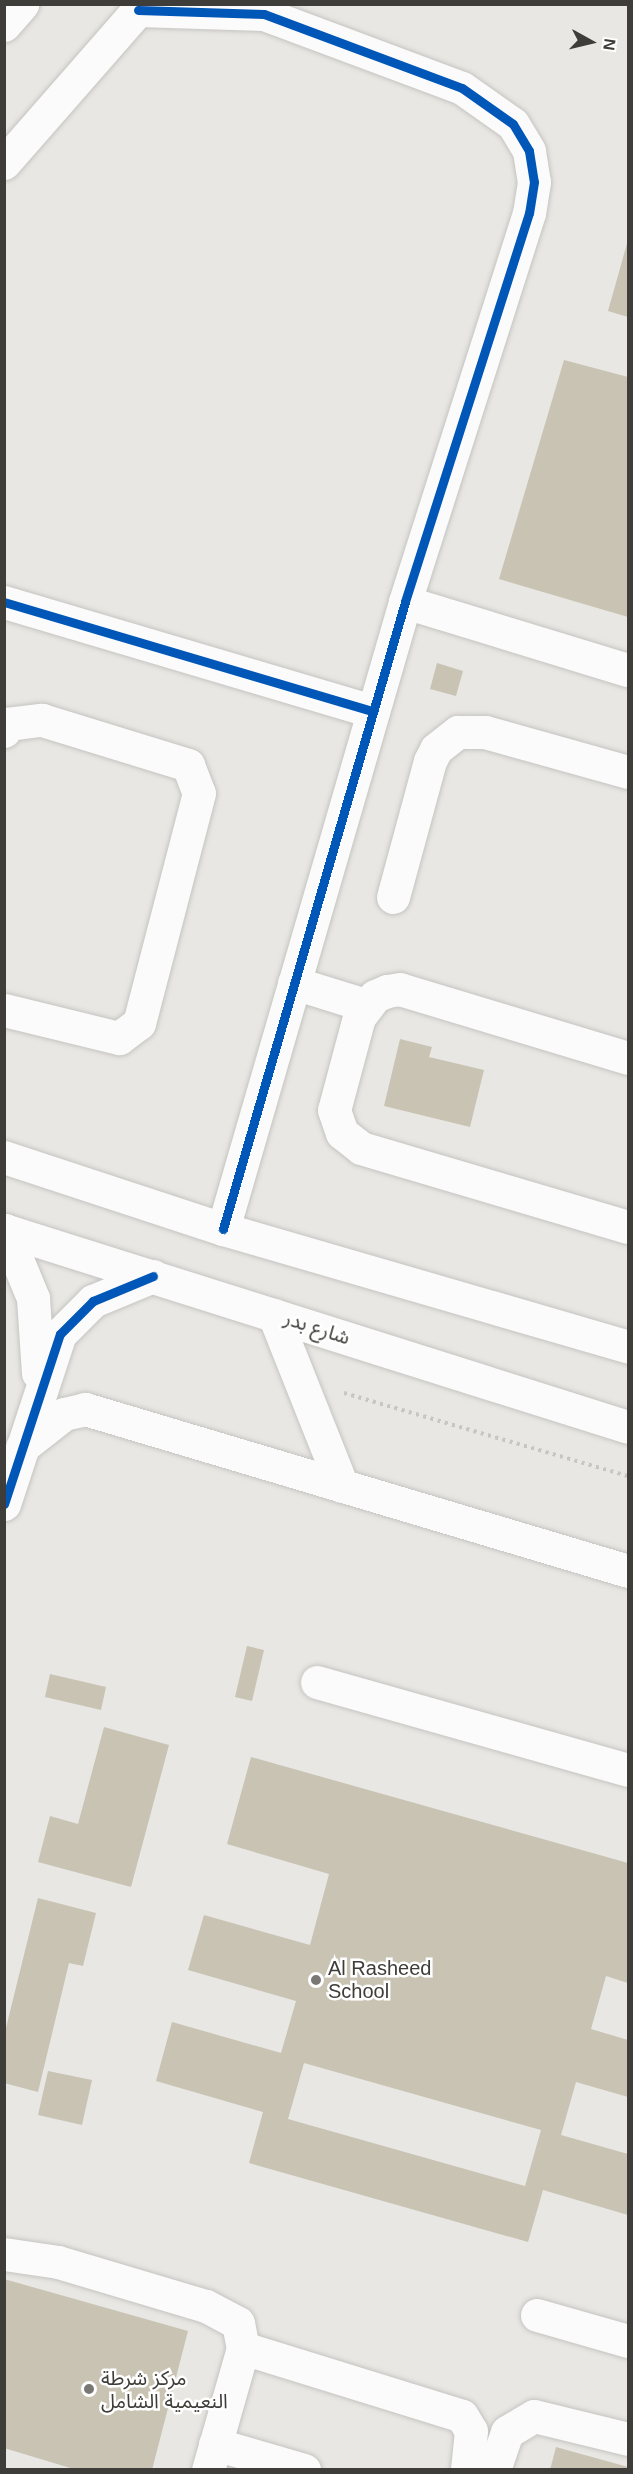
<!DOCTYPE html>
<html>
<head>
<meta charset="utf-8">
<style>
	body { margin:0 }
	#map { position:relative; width:633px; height:2474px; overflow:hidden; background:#e8e7e3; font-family:Helvetica,"Noto Sans Arabic",sans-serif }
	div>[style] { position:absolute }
	.building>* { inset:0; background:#c8c3b3 }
	.path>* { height:4px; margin-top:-2px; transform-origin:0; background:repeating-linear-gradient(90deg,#c7c6c4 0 3px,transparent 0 7.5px) }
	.roads { filter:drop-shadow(0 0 2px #c5c4c1) drop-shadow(0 0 2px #c5c4c1) }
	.minor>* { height:33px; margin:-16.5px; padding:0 16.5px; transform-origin:16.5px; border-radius:16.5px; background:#fcfbfb }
	.major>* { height:33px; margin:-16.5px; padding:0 16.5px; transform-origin:16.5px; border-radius:16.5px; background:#fcfbfb }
	.cycleway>* { height:9px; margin:-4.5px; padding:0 4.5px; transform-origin:4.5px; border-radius:4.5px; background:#0057b8 }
	.dots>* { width:16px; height:16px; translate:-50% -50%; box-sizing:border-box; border:3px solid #fff; border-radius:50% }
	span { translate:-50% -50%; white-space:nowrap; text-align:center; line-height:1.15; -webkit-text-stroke:5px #fff; paint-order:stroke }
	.street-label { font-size:20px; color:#3e3d39 }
	.poi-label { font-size:20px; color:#3e3d39 }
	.left { translate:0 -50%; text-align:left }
	.frame { position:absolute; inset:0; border:6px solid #3e3d39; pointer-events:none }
	.north { position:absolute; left:561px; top:12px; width:60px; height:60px; -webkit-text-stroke:4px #fff; paint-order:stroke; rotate:98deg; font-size:16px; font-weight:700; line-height:24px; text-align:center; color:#3e3d39 }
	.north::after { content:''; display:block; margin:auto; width:21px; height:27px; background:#3e3d39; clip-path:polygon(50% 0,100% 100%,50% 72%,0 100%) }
</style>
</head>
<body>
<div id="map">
	<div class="building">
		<i style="clip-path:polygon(628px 240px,628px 317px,608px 311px)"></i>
		<i style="clip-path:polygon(564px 360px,628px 377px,628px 617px,499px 579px)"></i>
		<i style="clip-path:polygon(437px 663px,463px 671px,456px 696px,430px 689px)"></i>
		<i style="clip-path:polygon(400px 1039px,432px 1047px,429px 1057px,484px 1070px,470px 1127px,384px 1106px)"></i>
		<i style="clip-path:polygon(247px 1646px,264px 1650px,252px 1701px,235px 1697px)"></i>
		<i style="clip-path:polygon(50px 1674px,106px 1687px,101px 1710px,45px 1697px)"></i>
		<i style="clip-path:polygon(104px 1727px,169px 1745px,131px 1887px,38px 1862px,50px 1816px,78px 1824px)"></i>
		<i style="clip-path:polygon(evenodd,251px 1757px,628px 1863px,628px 1983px,606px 1976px,591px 2029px,628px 2040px,628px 2097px,576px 2082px,561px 2135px,628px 2154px,628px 2215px,543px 2190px,528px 2242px,249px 2163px,263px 2112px,156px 2081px,172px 2022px,281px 2053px,296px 2001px,188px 1970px,204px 1915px,310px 1945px,329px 1874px,227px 1844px,251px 1757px,304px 2063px,541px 2130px,525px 2186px,288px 2119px,304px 2063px)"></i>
		<i style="clip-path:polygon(38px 1898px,96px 1913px,83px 1966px,69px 1963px,38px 2092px,4px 2083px,4px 2036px)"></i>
		<i style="clip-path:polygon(48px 2071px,92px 2080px,82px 2125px,38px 2115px)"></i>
		<i style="clip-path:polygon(4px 2279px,188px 2331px,152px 2470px,77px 2470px,4px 2448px)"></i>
		<i style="clip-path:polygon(556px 2447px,628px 2467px,628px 2470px,550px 2470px)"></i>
	</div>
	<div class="path">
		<i style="left:344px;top:1393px;width:296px;rotate:16.3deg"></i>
	</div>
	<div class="roads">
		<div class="minor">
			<i style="left:138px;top:10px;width:126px;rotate:1.8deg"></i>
			<i style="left:264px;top:14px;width:211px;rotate:20.5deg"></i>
			<i style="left:462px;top:88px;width:62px;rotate:35.2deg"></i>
			<i style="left:513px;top:124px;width:31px;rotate:59deg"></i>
			<i style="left:529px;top:151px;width:31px;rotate:81deg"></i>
			<i style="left:534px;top:182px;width:31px;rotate:99deg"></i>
			<i style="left:529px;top:213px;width:408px;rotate:107.7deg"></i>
			<i style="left:405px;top:602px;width:653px;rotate:106.19deg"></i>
			<i style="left:4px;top:602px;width:385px;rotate:16.5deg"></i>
			<i style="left:405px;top:602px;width:233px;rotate:17deg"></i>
			<i style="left:4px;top:731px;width:8px;rotate:-67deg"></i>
			<i style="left:7px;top:724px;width:35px;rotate:-7deg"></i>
			<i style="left:42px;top:720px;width:153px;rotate:17.1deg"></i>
			<i style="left:188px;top:765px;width:30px;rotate:69deg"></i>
			<i style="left:199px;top:793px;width:238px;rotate:104.6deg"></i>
			<i style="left:139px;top:1023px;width:25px;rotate:143deg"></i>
			<i style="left:119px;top:1038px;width:118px;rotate:-166.3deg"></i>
			<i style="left:393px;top:897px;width:141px;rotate:-74.8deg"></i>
			<i style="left:430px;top:761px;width:13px;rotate:-63deg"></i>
			<i style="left:436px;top:749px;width:28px;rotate:-38deg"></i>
			<i style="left:458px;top:732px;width:27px"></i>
			<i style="left:485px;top:732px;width:148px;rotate:15.6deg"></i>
			<i style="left:294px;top:983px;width:74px;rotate:17.2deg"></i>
			<i style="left:628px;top:1058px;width:238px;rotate:-163.2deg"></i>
			<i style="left:400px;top:989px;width:13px;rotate:171deg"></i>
			<i style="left:387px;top:991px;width:13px;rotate:157deg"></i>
			<i style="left:375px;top:996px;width:26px;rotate:127deg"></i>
			<i style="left:359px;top:1017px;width:96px;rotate:105deg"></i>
			<i style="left:334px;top:1110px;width:24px;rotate:71deg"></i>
			<i style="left:342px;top:1133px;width:24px;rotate:38deg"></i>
			<i style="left:361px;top:1148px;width:278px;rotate:16.5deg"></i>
			<i style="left:5px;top:1230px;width:74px;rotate:67.6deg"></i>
			<i style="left:33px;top:1298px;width:75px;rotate:86.2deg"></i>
			<i style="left:22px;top:1447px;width:53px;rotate:-38.2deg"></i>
			<i style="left:64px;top:1414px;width:22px;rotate:-13deg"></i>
			<i style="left:85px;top:1409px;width:567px;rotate:16.61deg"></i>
			<i style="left:4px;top:1504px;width:179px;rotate:-71.8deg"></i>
			<i style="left:60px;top:1334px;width:47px;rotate:-45deg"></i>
			<i style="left:93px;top:1301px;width:65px;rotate:-22.6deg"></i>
			<i style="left:317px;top:1682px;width:323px;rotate:15.8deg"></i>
			<i style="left:4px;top:2254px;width:55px;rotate:8.4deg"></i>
			<i style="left:58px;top:2262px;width:154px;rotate:16.6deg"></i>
			<i style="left:206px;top:2306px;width:36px;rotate:28deg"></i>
			<i style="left:238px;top:2323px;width:25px;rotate:79deg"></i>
			<i style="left:243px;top:2348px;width:127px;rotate:106deg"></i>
			<i style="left:537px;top:2315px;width:95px;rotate:15.9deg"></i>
			<i style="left:243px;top:2348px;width:229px;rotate:17.2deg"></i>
			<i style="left:462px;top:2416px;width:17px;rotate:59deg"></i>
			<i style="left:471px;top:2431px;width:39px;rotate:96deg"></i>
			<i style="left:215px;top:2444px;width:93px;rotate:16.3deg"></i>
			<i style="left:494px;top:2470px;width:40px;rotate:-71.1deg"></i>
			<i style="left:507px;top:2432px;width:31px;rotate:-31deg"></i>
			<i style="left:534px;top:2416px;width:97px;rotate:13.7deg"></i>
		</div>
		<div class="major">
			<i style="left:4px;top:25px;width:28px;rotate:-49deg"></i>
			<i style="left:4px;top:163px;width:211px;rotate:-48.8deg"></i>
			<i style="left:4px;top:1157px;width:231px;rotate:18.2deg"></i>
			<i style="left:223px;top:1229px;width:422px;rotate:16.2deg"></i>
			<i style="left:4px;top:1230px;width:654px;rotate:17.52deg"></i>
			<i style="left:274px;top:1315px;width:184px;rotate:68.3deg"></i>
		</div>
	</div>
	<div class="cycleway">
		<i style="left:138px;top:10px;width:126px;rotate:1.8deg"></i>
		<i style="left:264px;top:14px;width:211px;rotate:20.5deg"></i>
		<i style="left:462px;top:88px;width:62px;rotate:35.2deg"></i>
		<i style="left:513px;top:124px;width:31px;rotate:59deg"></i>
		<i style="left:529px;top:151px;width:31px;rotate:81deg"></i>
		<i style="left:534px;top:182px;width:31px;rotate:99deg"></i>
		<i style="left:529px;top:213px;width:408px;rotate:107.7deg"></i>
		<i style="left:405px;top:602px;width:653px;rotate:106.19deg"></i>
		<i style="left:4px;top:602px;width:385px;rotate:16.5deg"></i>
		<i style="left:4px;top:1504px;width:179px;rotate:-71.8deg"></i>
		<i style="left:60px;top:1334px;width:47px;rotate:-45deg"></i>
		<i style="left:93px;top:1301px;width:65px;rotate:-22.6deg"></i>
	</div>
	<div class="dots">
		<i style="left:316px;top:1980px;background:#7a7874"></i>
		<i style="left:89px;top:2389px;background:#7a7874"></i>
	</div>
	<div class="street-label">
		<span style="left:317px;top:1328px;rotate:18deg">شارع بدر</span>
	</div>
	<div class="poi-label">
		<span class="left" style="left:328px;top:1980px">Al Rasheed<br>School</span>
		<span class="left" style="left:101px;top:2390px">مركز شرطة<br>النعيمية الشامل</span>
	</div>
	<div class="frame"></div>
	<div class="north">N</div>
</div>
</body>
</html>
